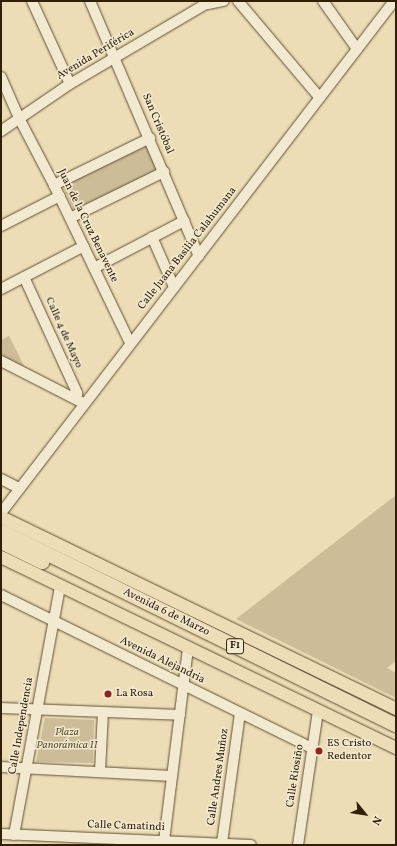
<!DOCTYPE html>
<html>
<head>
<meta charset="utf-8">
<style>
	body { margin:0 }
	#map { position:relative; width:397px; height:846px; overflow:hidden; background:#ecddb6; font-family:Vollkorn,serif }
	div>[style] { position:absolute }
	.green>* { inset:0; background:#ccbd98 }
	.roads { filter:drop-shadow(0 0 1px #604f34) drop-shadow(0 0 1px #604f34) }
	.minor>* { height:10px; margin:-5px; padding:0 5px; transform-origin:5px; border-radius:5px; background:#f3e9d0 }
	.major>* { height:12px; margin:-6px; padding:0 6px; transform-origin:6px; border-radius:6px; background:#ecddb6 }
	.highway>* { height:14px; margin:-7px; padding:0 7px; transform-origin:7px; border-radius:7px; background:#ecddb6 }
	.dots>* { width:11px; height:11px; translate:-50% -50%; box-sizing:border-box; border:2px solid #f3e9d0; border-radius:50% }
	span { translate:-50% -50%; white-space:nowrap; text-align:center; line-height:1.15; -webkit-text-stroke:3px #f3e9d0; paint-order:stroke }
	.shield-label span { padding:1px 3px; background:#f3e9d0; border:1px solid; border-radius:3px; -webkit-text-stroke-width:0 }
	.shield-label { font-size:10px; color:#312008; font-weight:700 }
	.street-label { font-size:11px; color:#312008 }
	.poi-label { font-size:11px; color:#312008 }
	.left { translate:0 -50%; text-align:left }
	.park-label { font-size:11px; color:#604f33; font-style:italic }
	.frame { position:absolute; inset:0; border:2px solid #312008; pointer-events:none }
	.north { position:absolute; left:345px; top:794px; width:40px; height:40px; -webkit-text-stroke:3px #f3e9d0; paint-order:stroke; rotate:120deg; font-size:11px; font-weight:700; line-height:16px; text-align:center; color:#312008 }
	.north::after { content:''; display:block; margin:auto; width:14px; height:18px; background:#312008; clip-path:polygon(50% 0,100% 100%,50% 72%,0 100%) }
</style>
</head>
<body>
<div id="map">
	<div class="green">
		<i style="clip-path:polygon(147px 145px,158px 170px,74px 210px,62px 184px)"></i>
		<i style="clip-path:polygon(9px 336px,24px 366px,18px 370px,1px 361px,1px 340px)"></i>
		<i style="clip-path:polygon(396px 495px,396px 661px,387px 668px,396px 673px,396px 698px,236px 619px)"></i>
		<i style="clip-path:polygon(45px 718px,94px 720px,93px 763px,36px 762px)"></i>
	</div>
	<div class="roads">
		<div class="minor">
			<i style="left:32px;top:1px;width:91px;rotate:65.4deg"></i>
			<i style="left:90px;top:1px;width:277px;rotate:66.9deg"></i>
			<i style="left:238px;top:1px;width:126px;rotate:49.8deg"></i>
			<i style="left:323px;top:1px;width:59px;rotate:54.7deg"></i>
			<i style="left:208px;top:4px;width:16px;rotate:-11deg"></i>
			<i style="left:1px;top:77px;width:47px;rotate:66.2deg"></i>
			<i style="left:20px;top:120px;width:73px;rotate:62.4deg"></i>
			<i style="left:54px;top:185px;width:175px;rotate:64.3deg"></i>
			<i style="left:1px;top:131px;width:83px;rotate:-34.3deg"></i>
			<i style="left:70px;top:84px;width:164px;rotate:-30.5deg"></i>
			<i style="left:54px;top:185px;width:107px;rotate:-26.1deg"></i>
			<i style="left:70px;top:218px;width:105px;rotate:-26.1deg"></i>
			<i style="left:1px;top:226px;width:66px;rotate:-27deg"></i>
			<i style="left:152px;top:237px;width:55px;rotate:66.3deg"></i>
			<i style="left:94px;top:268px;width:102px;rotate:-27.6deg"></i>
			<i style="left:24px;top:277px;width:128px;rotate:65.4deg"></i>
			<i style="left:77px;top:393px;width:6px;rotate:99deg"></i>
			<i style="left:1px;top:289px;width:93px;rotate:-27.4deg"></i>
			<i style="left:1px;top:361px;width:90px;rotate:27.1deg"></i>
			<i style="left:1px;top:479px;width:20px;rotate:27deg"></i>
			<i style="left:1px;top:513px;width:645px;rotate:-52.49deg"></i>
			<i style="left:1px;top:595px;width:347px;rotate:26.2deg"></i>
			<i style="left:1px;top:708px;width:179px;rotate:2.2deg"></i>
			<i style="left:1px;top:767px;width:171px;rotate:3deg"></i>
			<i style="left:100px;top:771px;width:59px;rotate:-87.1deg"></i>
			<i style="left:1px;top:834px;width:250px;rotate:2.5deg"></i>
			<i style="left:14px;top:835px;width:253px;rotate:-79.5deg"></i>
			<i style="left:164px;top:841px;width:195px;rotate:-82.9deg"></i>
			<i style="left:222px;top:843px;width:131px;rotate:-82.1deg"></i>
			<i style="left:298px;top:845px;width:135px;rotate:-81.5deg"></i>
		</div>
		<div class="major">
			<i style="left:1px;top:517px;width:439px;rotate:25.9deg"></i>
			<i style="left:1px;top:557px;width:439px;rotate:25.8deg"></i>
		</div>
		<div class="highway">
			<i style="left:1px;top:531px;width:440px;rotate:26.2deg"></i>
			<i style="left:1px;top:542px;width:46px;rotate:26deg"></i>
		</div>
	</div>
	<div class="dots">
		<i style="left:108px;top:694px;background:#8f2418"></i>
		<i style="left:319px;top:751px;background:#8f2418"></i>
	</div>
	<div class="shield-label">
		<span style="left:235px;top:646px">F1</span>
	</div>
	<div class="street-label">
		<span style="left:96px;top:55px;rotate:-31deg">Avenida Periférica</span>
		<span style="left:157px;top:124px;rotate:67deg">San Cristóbal</span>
		<span style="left:87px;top:226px;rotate:64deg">Juan de la Cruz Benavente</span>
		<span style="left:188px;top:249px;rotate:-52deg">Calle Juana Basilia Calahumana</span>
		<span style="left:63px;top:333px;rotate:66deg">Calle 4 de Mayo</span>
		<span style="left:166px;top:613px;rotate:26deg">Avenida 6 de Marzo</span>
		<span style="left:162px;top:661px;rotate:26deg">Avenida Alejandria</span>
		<span style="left:22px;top:726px;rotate:-80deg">Calle Independencia</span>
		<span style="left:296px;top:776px;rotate:-81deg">Calle Riosiño</span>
		<span style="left:219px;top:777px;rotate:-82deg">Calle Andres Muñoz</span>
		<span style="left:126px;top:827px;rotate:2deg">Calle Camatindi</span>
	</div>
	<div class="poi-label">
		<span class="left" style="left:116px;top:694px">La Rosa</span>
		<span class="left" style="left:327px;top:751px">ES Cristo<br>Redentor</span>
	</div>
	<div class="park-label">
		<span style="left:67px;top:740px">Plaza<br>Panorámica II</span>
	</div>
	<div class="frame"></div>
	<div class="north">N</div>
</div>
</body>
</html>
